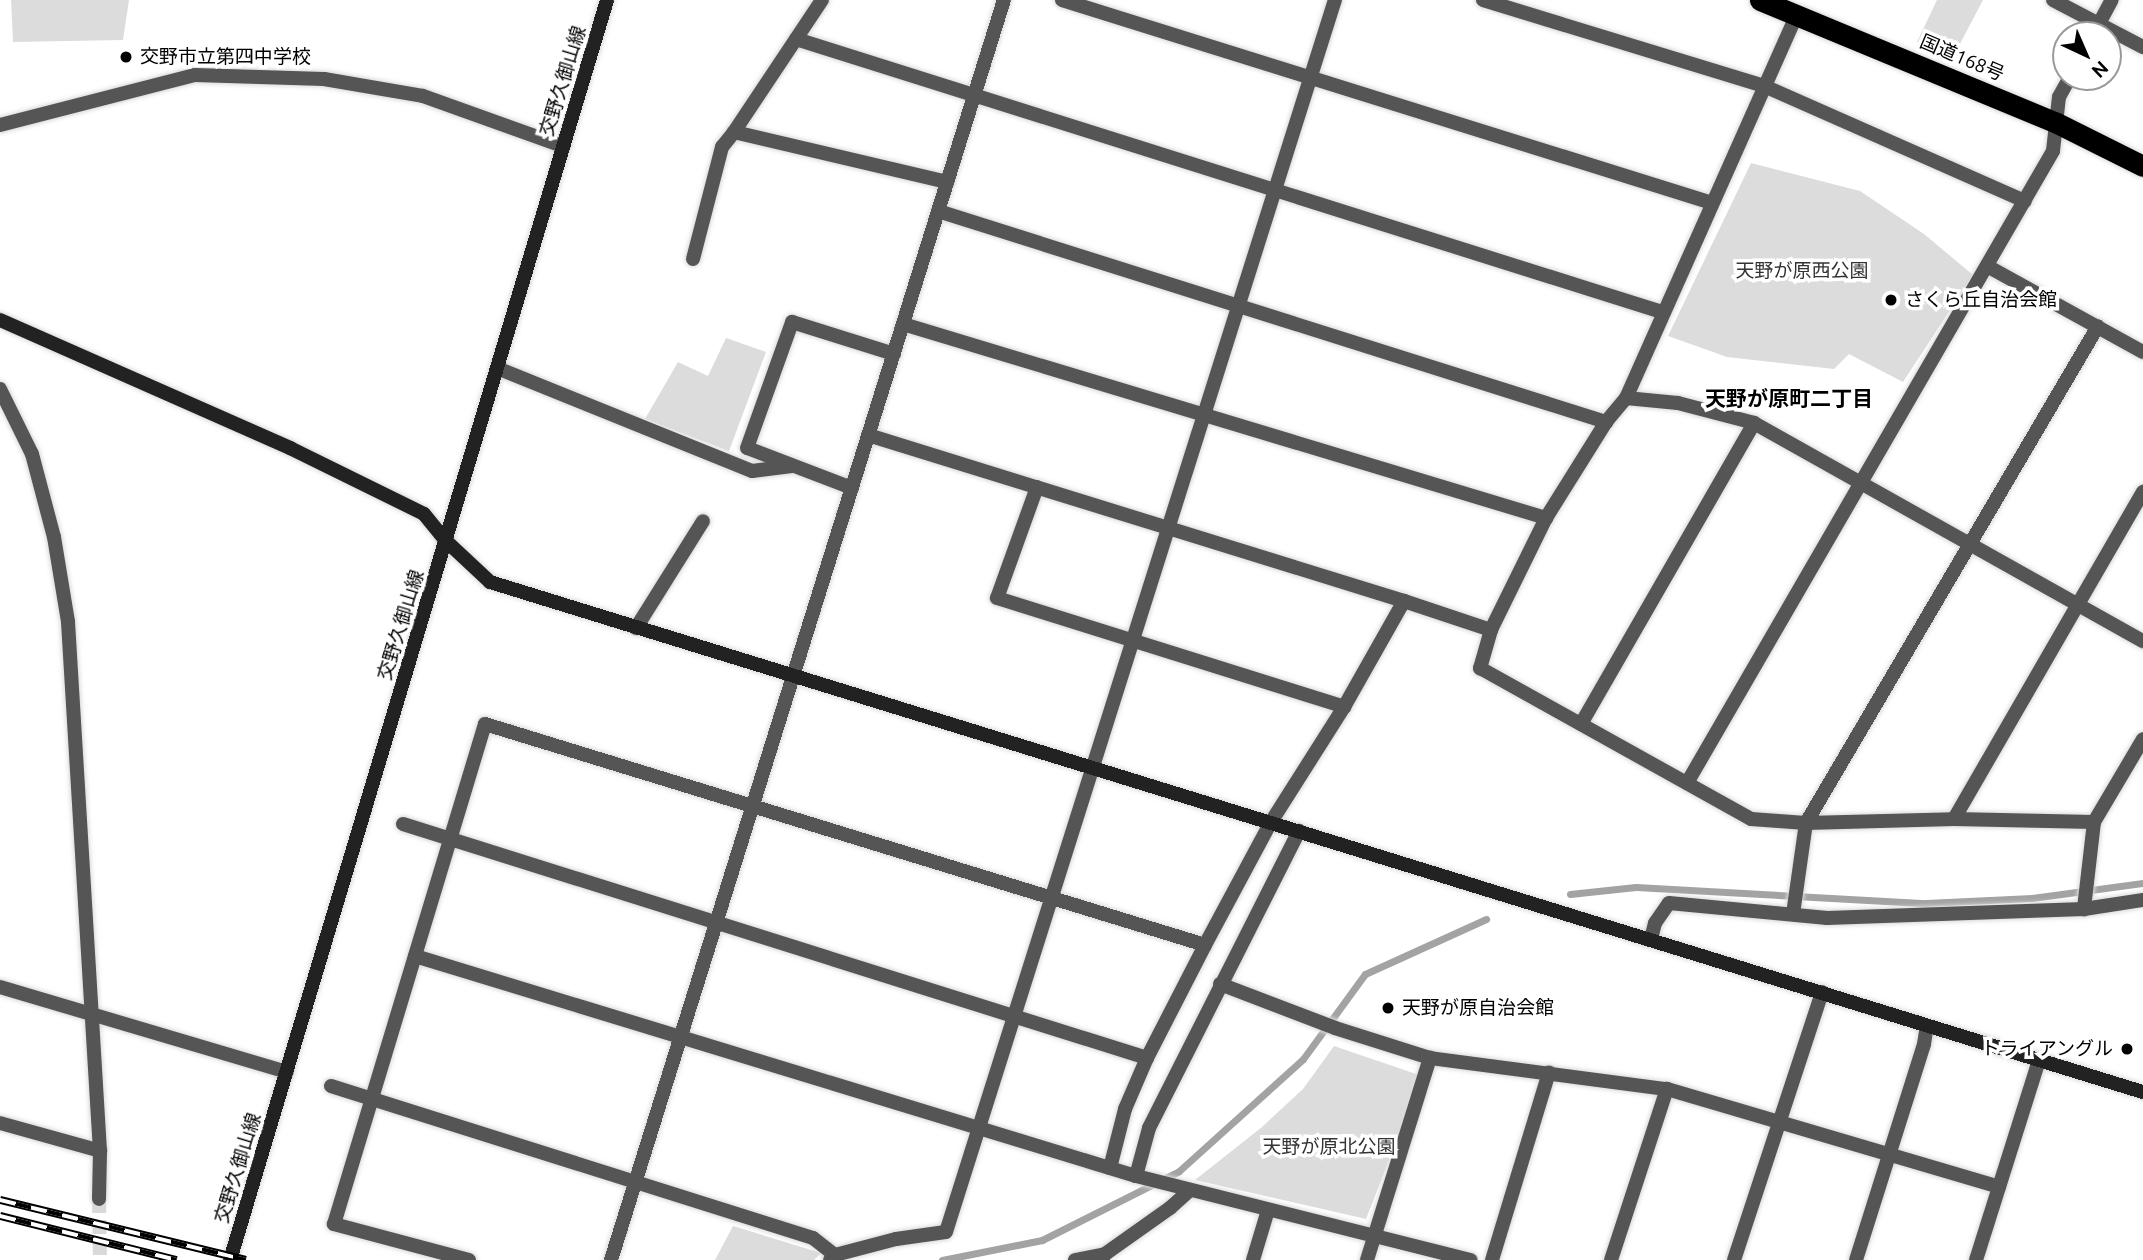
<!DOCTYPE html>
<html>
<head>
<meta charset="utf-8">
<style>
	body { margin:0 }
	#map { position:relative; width:2143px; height:1260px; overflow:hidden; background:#fff; font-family:Ubuntu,"Noto Sans JP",sans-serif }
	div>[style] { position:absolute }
	.green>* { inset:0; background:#dcdcdc }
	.stream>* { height:7px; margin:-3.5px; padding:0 3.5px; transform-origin:3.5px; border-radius:3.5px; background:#a3a3a3 }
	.street-tunnel>* { height:14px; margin-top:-7px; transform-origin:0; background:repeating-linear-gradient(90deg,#d9d9d9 0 14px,transparent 0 21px) }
	.roads { filter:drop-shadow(0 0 2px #dbdbdb) drop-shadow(0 0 2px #dbdbdb) }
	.lane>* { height:14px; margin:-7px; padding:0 7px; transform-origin:7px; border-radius:7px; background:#555 }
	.street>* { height:14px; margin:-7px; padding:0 7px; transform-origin:7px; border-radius:7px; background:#555 }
	.secondary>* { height:14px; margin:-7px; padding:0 7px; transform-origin:7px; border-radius:7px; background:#222 }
	.highway>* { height:21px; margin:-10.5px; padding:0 10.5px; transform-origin:10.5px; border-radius:10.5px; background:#000 }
	.rail>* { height:8px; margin-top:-4px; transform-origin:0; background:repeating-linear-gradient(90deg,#fff 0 16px,#000 0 32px); box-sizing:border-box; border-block:2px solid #000 }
	.dots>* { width:19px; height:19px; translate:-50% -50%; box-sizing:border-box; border:4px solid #fff; border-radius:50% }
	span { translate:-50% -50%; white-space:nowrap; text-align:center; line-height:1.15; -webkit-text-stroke:7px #fff; paint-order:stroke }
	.poi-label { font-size:19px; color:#000 }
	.left { translate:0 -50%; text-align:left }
	.right { translate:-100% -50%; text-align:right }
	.street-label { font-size:19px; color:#000 }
	.park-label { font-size:19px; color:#333 }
	.neighbourhood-label { font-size:21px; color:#000; font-weight:700 }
	.north { position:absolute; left:2052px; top:21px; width:70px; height:70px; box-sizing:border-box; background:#fff; border:2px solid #999; border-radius:50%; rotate:136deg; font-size:19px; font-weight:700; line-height:28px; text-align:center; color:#000 }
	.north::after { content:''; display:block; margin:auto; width:24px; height:32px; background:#000; clip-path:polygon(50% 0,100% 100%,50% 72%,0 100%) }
</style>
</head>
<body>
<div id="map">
	<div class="green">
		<i style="clip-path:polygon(11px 0,129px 0,123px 40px,13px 42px)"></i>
		<i style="clip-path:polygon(1937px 0,1983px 0,1952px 59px,1917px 42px)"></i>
		<i style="clip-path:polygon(1751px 163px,1860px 191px,1924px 234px,1973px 275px,1903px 382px,1849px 354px,1834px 369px,1727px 357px,1668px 336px)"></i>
		<i style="clip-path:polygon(726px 338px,766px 352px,729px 451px,645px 419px,678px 362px,708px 376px)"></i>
		<i style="clip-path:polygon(1334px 1046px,1422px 1076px,1366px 1219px,1195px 1180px,1262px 1127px,1303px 1089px)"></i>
		<i style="clip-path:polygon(733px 1226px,821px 1253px,814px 1260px,715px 1260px)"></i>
	</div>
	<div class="stream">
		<i style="left:1570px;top:894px;width:66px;rotate:-6.1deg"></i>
		<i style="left:1636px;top:887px;width:290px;rotate:3.2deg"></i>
		<i style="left:1926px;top:903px;width:106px;rotate:-2.7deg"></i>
		<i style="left:2032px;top:898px;width:112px;rotate:-7.7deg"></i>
		<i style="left:942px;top:1260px;width:102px;rotate:-11.3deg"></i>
		<i style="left:1042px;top:1240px;width:153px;rotate:-26.7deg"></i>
		<i style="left:1179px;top:1171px;width:167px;rotate:-42.1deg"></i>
		<i style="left:1303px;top:1059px;width:105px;rotate:-53.9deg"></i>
		<i style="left:1365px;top:974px;width:133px;rotate:-24.4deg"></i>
	</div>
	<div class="street-tunnel">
		<i style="left:99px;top:1199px;width:61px;rotate:89.1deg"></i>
	</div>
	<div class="roads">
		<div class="lane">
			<i style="left:693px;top:259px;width:116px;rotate:-75.5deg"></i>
			<i style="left:722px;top:147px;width:19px;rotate:-51deg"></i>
			<i style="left:636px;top:628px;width:126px;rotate:-57.9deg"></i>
		</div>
		<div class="street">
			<i style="left:822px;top:0;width:159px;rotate:123.7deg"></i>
			<i style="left:734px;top:132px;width:219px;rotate:13.2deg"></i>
			<i style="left:1062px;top:0;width:681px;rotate:17.34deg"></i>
			<i style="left:1483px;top:0;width:294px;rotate:17deg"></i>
			<i style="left:1764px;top:86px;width:285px;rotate:23.8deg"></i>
			<i style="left:2053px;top:0;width:102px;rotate:27.6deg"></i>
			<i style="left:1797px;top:14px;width:420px;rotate:114deg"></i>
			<i style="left:1626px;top:398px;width:31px;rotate:130deg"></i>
			<i style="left:1606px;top:422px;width:113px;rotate:122deg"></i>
			<i style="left:1546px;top:518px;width:125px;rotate:116.2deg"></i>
			<i style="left:1491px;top:630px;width:40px;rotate:106deg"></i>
			<i style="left:1480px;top:668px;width:310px;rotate:29.1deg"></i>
			<i style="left:1751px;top:819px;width:55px;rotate:4.2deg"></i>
			<i style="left:1806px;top:823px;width:148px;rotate:-1.5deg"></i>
			<i style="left:1954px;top:819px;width:140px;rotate:1.2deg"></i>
			<i style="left:2094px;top:822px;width:88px;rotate:96.6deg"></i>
			<i style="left:2093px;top:35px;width:40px;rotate:-62deg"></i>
			<i style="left:796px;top:39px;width:908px;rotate:17.5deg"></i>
			<i style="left:0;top:125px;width:201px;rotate:-14.4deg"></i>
			<i style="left:195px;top:75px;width:129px;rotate:1.8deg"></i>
			<i style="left:324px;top:79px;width:100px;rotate:9.7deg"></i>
			<i style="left:423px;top:96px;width:149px;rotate:19.7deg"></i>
			<i style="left:938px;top:211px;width:701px;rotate:17.53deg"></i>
			<i style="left:1987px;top:266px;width:178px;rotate:28.9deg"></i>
			<i style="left:903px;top:324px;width:672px;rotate:16.79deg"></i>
			<i style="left:497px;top:368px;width:275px;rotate:22deg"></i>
			<i style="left:752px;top:471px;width:40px;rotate:-7.1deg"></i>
			<i style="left:0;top:389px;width:72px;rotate:63.8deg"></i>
			<i style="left:32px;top:454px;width:86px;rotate:75.2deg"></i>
			<i style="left:54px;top:537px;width:86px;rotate:80.6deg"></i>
			<i style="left:68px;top:622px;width:530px;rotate:86.54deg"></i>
			<i style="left:100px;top:1151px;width:48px;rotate:91.2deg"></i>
			<i style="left:1626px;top:398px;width:52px;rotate:5.5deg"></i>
			<i style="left:1678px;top:403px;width:79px;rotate:14.7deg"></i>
			<i style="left:1754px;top:423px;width:446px;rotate:29.3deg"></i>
			<i style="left:868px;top:435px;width:561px;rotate:17.21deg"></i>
			<i style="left:1037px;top:487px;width:118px;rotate:109.8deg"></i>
			<i style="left:997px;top:598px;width:364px;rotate:17.4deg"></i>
			<i style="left:852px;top:488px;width:112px;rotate:-159.1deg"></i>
			<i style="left:747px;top:448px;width:134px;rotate:-70.3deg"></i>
			<i style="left:792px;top:322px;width:107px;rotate:17.4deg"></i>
			<i style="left:1581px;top:724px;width:347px;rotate:-60.1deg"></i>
			<i style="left:1687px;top:783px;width:730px;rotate:-59.92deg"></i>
			<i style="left:2053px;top:151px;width:54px;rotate:-83.7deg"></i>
			<i style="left:2059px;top:97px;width:23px;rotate:-61deg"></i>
			<i style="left:1954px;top:819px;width:378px;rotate:-60deg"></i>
			<i style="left:2094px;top:822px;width:96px;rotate:-59.4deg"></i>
			<i style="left:403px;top:824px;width:780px;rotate:17.46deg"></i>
			<i style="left:1793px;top:914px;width:92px;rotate:-81.9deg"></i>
			<i style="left:1806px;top:823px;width:576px;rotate:-59.56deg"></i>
			<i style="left:1651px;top:939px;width:16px;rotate:-76deg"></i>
			<i style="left:1655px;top:923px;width:24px;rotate:-55deg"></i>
			<i style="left:1669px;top:903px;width:159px;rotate:5.4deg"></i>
			<i style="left:1827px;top:918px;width:257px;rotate:-2deg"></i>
			<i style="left:2084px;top:909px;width:60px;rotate:-8.7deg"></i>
			<i style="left:415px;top:956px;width:754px;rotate:16.97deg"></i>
			<i style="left:1136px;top:1176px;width:345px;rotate:14.1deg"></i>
			<i style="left:1220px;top:984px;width:123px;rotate:20.9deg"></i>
			<i style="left:1335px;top:1028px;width:100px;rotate:17.5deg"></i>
			<i style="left:1430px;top:1058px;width:239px;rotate:7.5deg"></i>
			<i style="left:1667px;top:1089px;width:346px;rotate:16.4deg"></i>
			<i style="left:0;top:987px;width:299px;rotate:16.5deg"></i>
			<i style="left:331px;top:1086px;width:505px;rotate:17.5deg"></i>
			<i style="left:813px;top:1238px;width:28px;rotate:38deg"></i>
			<i style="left:835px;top:1255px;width:7px;rotate:135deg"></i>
			<i style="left:0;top:1123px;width:104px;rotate:15.6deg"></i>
			<i style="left:1110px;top:1168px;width:61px;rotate:-75.7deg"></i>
			<i style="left:1125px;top:1109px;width:56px;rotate:-66.7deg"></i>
			<i style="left:1147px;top:1058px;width:127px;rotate:-62.8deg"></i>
			<i style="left:1205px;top:945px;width:140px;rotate:-61.8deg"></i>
			<i style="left:1271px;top:822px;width:136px;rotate:-57.6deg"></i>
			<i style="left:1344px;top:707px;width:122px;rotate:-60.5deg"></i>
			<i style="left:1404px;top:601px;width:92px;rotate:18.4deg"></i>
			<i style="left:1136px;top:1176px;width:50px;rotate:-74.8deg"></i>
			<i style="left:1149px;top:1128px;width:333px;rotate:-63.2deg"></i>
			<i style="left:835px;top:1255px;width:63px;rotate:-14.7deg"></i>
			<i style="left:896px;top:1239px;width:50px;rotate:-8deg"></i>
			<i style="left:946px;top:1232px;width:1292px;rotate:-72.48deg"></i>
			<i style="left:469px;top:1260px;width:140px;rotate:-165.1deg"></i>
			<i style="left:334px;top:1224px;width:522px;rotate:-73.2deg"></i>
			<i style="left:485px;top:724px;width:753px;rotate:17.06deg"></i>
			<i style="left:611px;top:1260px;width:1320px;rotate:-72.68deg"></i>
			<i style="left:1075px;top:1260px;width:31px;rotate:-11deg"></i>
			<i style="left:1105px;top:1254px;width:80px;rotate:-35.3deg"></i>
			<i style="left:1170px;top:1208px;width:27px;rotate:-42deg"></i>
			<i style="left:1253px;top:1260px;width:52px;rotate:-73.3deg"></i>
			<i style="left:1367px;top:1260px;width:212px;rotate:-72.7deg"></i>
			<i style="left:1492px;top:1260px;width:196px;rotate:-73.1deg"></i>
			<i style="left:1611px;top:1260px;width:180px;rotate:-71.9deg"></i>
			<i style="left:1734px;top:1260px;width:282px;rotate:-71.8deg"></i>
			<i style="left:1856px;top:1260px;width:226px;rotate:-72.5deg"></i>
			<i style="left:1924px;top:1044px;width:18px;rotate:-81deg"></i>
			<i style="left:1976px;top:1260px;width:210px;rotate:-72.5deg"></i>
		</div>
		<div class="secondary">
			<i style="left:0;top:320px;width:317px;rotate:23.8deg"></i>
			<i style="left:290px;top:448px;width:149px;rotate:26.2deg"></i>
			<i style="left:424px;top:514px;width:35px;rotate:51deg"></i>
			<i style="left:446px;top:541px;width:60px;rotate:43deg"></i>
			<i style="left:490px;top:582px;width:1730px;rotate:17.15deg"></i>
			<i style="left:230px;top:1260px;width:1315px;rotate:-73.34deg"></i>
		</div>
		<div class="highway">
			<i style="left:1760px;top:0;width:321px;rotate:22.5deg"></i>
			<i style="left:2057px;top:123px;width:96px;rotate:26.6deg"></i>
		</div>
	</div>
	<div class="rail">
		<i style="left:0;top:1200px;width:253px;rotate:13.7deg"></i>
		<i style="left:0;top:1216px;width:182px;rotate:14deg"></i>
	</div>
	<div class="dots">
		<i style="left:126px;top:57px;background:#000"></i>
		<i style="left:1891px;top:300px;background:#000"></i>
		<i style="left:1388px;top:1008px;background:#000"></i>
		<i style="left:2127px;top:1049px;background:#000"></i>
	</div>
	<div class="poi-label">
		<span class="left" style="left:140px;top:57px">交野市立第四中学校</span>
		<span class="left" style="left:1905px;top:300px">さくら丘自治会館</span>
		<span class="left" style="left:1402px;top:1008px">天野が原自治会館</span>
		<span class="right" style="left:2113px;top:1049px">トライアングル</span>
	</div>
	<div class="street-label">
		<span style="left:1962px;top:58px;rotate:23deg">国道168号</span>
		<span style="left:563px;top:81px;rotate:-73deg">交野久御山線</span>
		<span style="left:401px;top:625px;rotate:-73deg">交野久御山線</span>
		<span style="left:238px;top:1168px;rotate:-73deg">交野久御山線</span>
	</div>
	<div class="park-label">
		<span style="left:1802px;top:271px">天野が原西公園</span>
		<span style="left:1329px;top:1147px">天野が原北公園</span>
	</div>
	<div class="neighbourhood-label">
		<span style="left:1789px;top:398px">天野が原町二丁目</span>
	</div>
	<div class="north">N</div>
</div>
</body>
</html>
